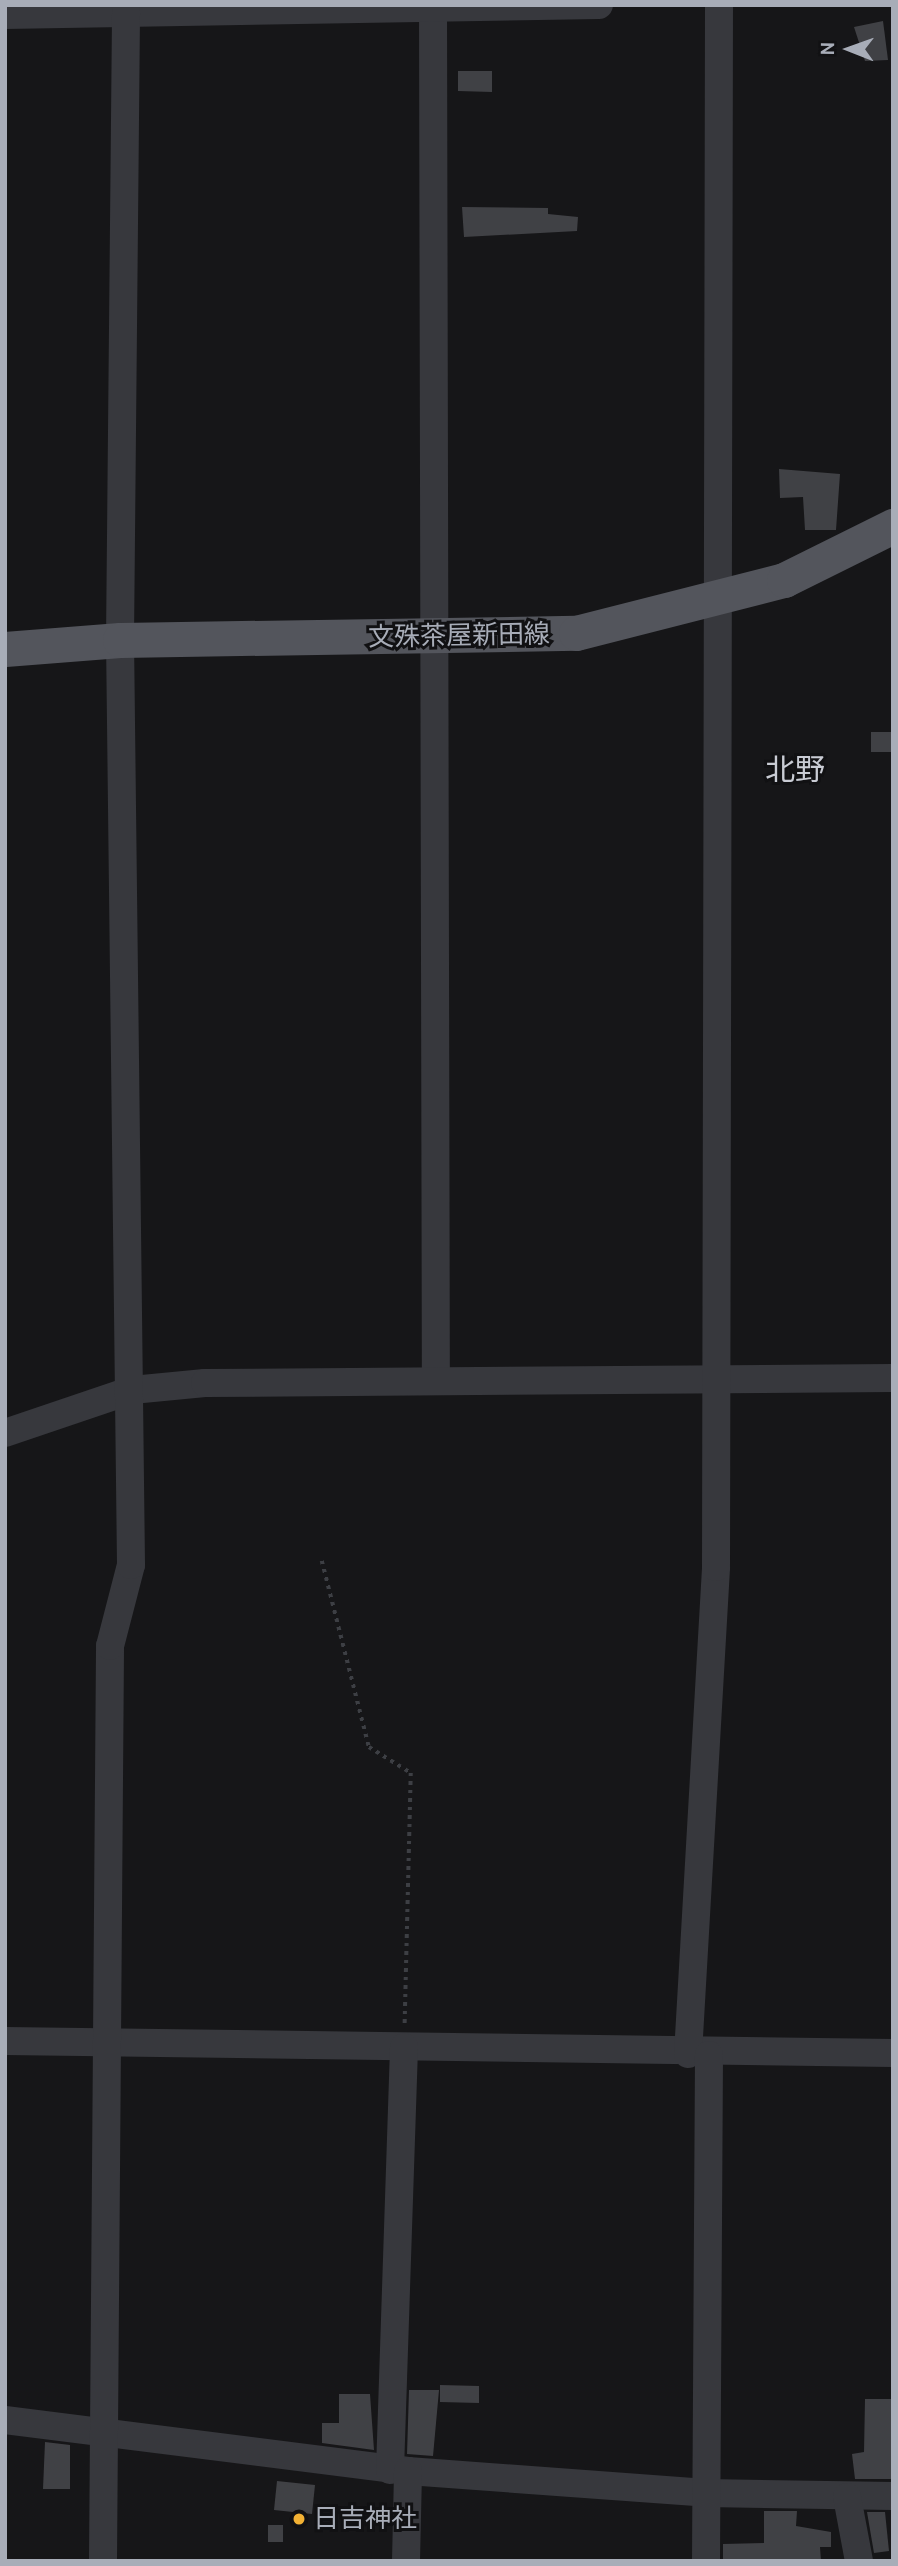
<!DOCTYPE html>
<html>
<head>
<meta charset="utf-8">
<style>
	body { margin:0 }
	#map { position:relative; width:898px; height:2566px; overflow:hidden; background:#161618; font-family:Cabin,"Noto Sans JP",sans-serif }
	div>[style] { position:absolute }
	.building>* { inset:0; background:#404145 }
	.path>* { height:3.5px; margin-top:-1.75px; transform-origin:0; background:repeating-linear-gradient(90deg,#3d3f44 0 3.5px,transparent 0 8.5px) }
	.minor>* { height:28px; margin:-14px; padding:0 14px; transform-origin:14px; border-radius:14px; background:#37383d }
	.major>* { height:35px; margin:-17.5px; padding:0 17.5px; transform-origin:17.5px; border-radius:17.5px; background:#53555c }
	.dots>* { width:19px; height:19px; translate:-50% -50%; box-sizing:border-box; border:4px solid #111113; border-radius:50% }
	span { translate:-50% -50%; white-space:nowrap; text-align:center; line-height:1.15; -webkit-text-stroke:6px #111113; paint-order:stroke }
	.street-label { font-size:26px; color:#a8adb8 }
	.poi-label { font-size:26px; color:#a8adb8 }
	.left { translate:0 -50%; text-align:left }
	.quarter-label { font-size:30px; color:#c9ccd4 }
	.frame { position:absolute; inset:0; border:7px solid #a8adb8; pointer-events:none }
	.north { position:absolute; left:814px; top:14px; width:70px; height:70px; -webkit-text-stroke:5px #111113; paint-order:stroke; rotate:271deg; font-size:19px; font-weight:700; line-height:28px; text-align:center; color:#a8adb8 }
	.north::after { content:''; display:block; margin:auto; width:24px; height:32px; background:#a8adb8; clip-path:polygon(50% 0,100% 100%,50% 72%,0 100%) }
</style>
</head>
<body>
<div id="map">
	<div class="building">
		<i style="clip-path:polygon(883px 21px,888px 60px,865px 61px,854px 27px)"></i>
		<i style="clip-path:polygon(458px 71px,492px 71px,492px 92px,458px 91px)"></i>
		<i style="clip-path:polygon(462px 207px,548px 208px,548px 214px,578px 217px,577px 231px,464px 237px)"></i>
		<i style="clip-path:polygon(779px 469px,840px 474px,836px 530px,805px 530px,803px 497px,780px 498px)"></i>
		<i style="clip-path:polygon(871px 732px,893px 732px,893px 752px,871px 752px)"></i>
		<i style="clip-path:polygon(440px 2385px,479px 2386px,479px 2403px,440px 2402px)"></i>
		<i style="clip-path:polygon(409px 2390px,439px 2390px,433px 2456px,407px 2454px)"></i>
		<i style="clip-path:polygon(339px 2394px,370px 2394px,374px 2450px,322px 2443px,322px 2423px,339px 2423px)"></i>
		<i style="clip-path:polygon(865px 2399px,893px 2399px,893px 2479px,855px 2479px,852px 2454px,864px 2452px)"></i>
		<i style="clip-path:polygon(45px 2442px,70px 2445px,70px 2489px,43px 2489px)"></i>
		<i style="clip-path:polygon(277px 2481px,315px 2485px,312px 2514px,274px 2510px)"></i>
		<i style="clip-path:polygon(764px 2511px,797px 2511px,796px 2526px,831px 2532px,831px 2547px,820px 2547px,821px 2561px,723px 2561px,723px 2544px,764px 2543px)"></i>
		<i style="clip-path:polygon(867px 2512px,885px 2512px,889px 2551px,874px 2553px)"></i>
		<i style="clip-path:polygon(268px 2525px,283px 2525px,283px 2542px,268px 2542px)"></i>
	</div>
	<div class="path">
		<i style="left:322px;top:1561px;width:192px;rotate:75.8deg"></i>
		<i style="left:369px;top:1747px;width:49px;rotate:31.8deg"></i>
		<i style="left:411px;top:1773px;width:251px;rotate:91.4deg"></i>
	</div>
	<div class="minor">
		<i style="left:433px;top:5px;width:1376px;rotate:89.88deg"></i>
		<i style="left:5px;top:15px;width:594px;rotate:-0.96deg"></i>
		<i style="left:5px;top:1433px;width:134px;rotate:-18.7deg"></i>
		<i style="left:132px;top:1390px;width:73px;rotate:-5.5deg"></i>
		<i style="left:205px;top:1383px;width:688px;rotate:-0.42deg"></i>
		<i style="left:5px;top:2041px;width:888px;rotate:0.77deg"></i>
		<i style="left:688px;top:2054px;width:488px;rotate:-86.7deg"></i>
		<i style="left:716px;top:1567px;width:1562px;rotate:-89.89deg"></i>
		<i style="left:5px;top:2420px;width:406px;rotate:7.2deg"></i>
		<i style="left:408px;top:2471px;width:299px;rotate:4.2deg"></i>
		<i style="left:706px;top:2493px;width:187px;rotate:0.9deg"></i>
		<i style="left:390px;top:2470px;width:423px;rotate:-88.1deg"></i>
		<i style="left:847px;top:2497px;width:65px;rotate:79.4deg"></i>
		<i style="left:103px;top:2561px;width:915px;rotate:-89.56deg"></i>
		<i style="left:110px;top:1646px;width:84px;rotate:-75.5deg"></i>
		<i style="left:131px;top:1565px;width:925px;rotate:-90.68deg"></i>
		<i style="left:120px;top:640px;width:628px;rotate:-89.45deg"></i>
		<i style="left:406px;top:2561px;width:90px;rotate:-88.7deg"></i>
		<i style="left:706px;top:2561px;width:506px;rotate:-89.66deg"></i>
	</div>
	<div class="major">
		<i style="left:5px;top:649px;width:115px;rotate:-4.5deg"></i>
		<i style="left:120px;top:640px;width:456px;rotate:-0.9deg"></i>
		<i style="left:576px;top:633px;width:215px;rotate:-14.3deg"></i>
		<i style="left:784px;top:580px;width:122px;rotate:-26.4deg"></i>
	</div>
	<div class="dots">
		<i style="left:299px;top:2519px;background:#f2b134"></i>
	</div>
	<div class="street-label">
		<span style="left:459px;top:636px;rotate:-1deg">文殊茶屋新田線</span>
	</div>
	<div class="poi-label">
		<span class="left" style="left:313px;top:2519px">日吉神社</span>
	</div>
	<div class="quarter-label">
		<span style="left:795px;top:770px">北野</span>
	</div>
	<div class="frame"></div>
	<div class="north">N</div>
</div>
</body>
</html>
